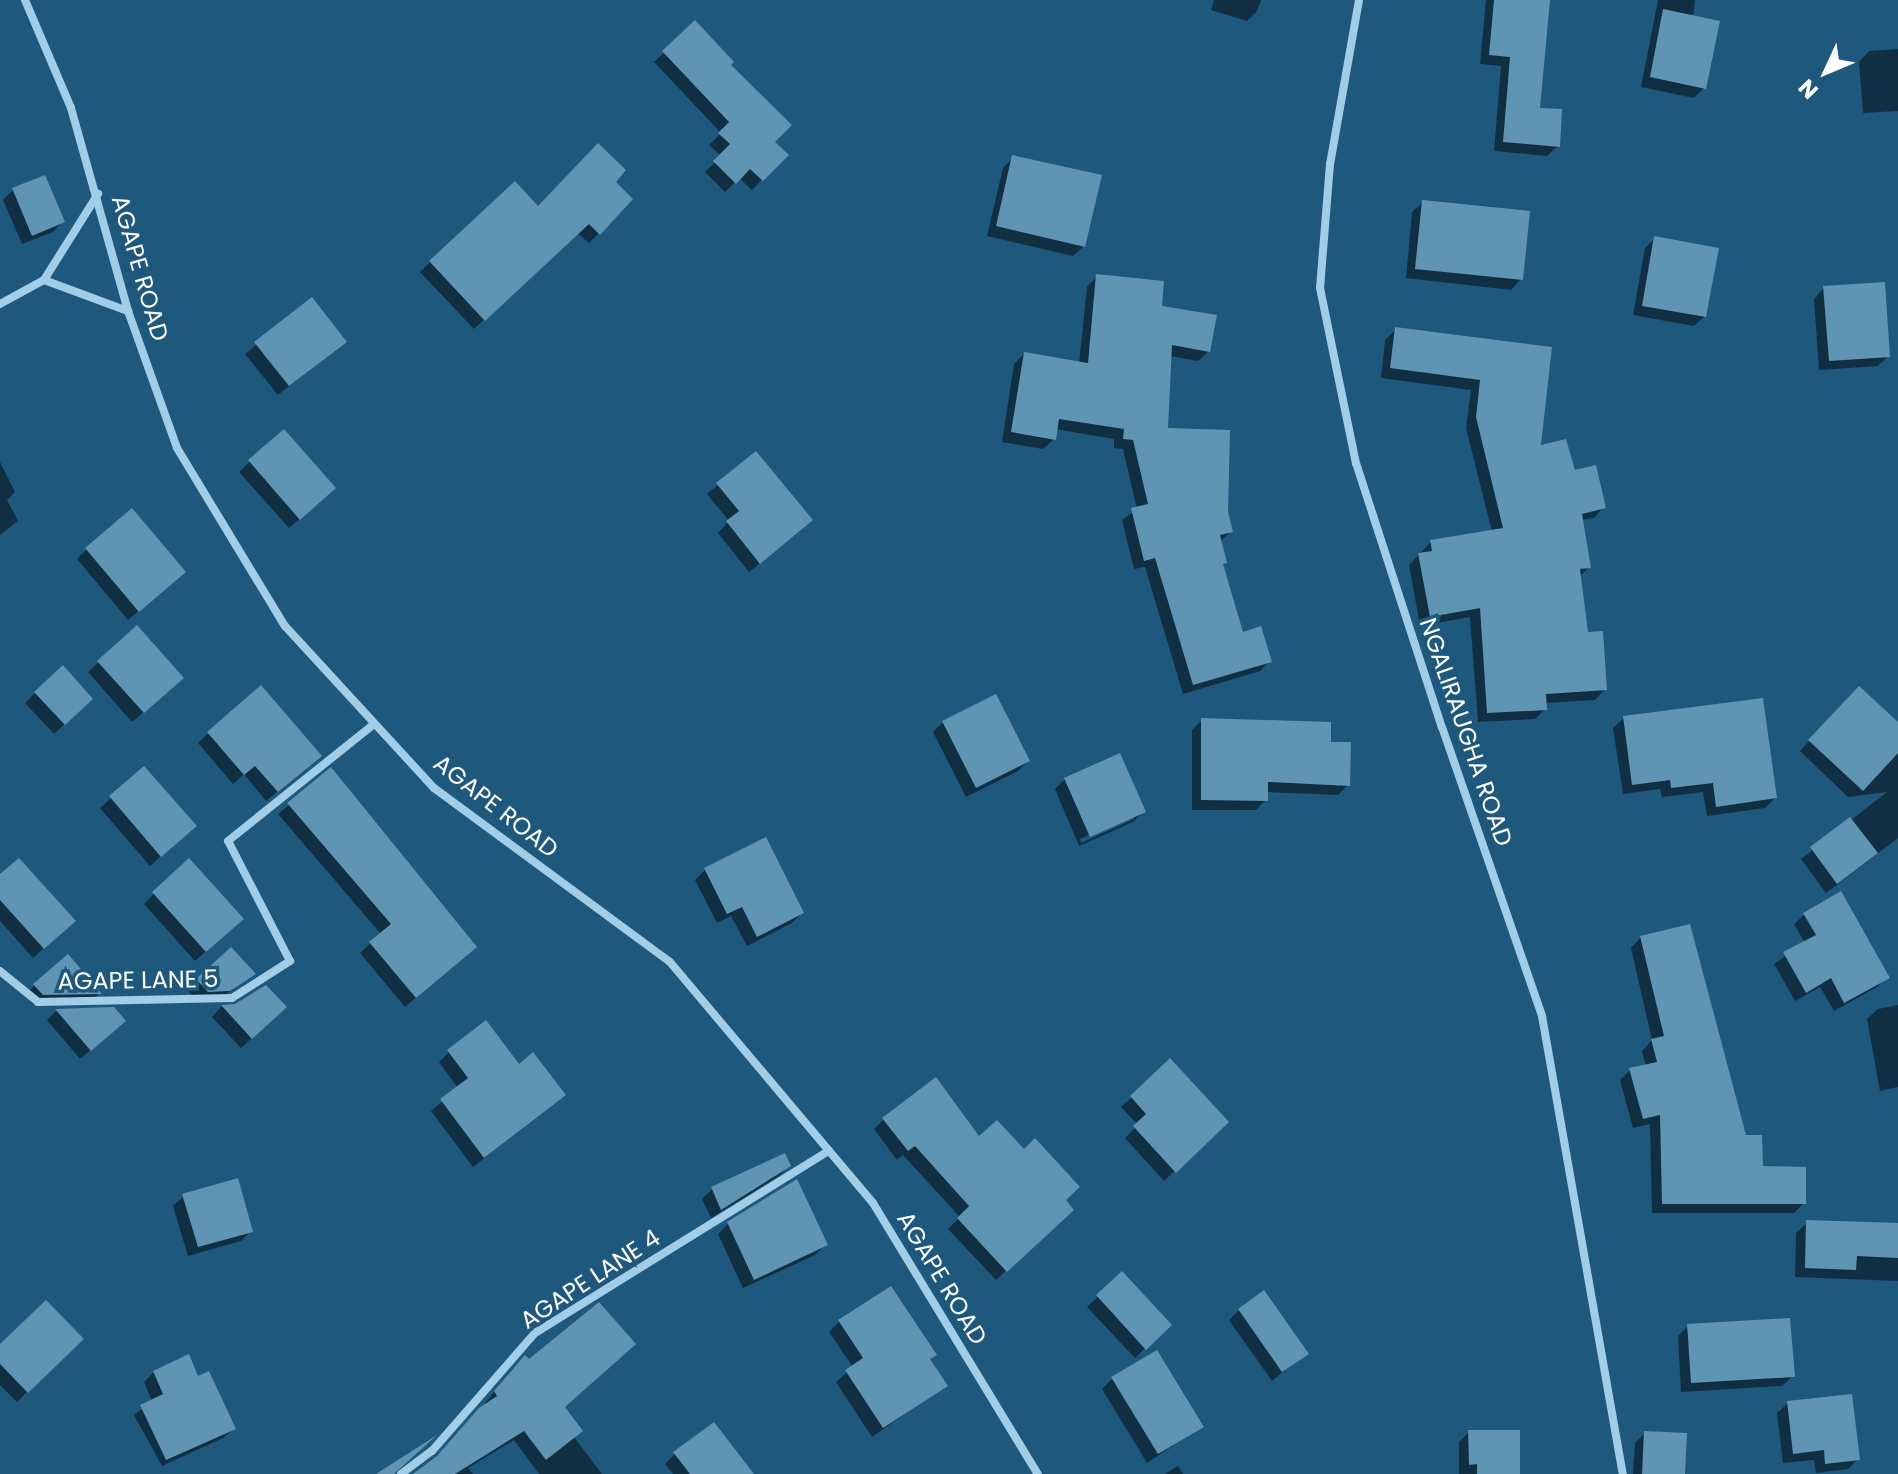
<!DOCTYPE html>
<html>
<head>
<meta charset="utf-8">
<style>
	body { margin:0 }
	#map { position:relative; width:1898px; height:1474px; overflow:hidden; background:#1f587d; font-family:Poppins,sans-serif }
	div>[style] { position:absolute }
	.shadow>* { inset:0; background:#0007 }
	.building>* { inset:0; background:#6094b3 }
	.minor>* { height:8px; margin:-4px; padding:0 4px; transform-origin:4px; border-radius:4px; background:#a1cde7 }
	span { translate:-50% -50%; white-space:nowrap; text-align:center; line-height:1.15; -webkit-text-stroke:7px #1f587d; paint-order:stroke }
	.street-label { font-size:24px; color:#fff }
	.north { position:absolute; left:1786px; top:32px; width:80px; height:80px; -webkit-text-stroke:6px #1f587d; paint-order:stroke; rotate:226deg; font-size:22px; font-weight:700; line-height:32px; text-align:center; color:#fff }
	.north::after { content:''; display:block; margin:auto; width:28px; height:36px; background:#fff; clip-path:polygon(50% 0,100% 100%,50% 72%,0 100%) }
</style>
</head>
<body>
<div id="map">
	<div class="shadow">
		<i style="clip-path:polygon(1214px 0,1261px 0,1257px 11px,1247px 21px,1211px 10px)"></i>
		<i style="clip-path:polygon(1486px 0,1548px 0,1538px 109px,1558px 146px,1547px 156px,1494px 151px,1501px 66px,1480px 64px)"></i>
		<i style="clip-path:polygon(1658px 0,1695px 0,1693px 18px,1704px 88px,1694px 98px,1641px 87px)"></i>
		<i style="clip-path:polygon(695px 23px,728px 65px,772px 142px,786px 155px,752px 190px,739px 178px,725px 192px,705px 172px,721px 156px,709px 145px,721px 133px,654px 62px)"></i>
		<i style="clip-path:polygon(1898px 49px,1898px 111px,1863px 113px,1859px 62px,1869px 51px)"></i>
		<i style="clip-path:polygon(1013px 158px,1084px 246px,1073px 256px,987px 236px,1003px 168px)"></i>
		<i style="clip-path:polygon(44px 177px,63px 221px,53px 232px,22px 244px,3px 200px,13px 190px)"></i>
		<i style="clip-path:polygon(613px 182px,599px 233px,589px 243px,577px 233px,474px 329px,420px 272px,430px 262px,538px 209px)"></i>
		<i style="clip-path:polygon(1423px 202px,1521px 279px,1511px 290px,1406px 278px,1412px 212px)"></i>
		<i style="clip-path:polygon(1655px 238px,1705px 316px,1694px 326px,1633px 315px,1645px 248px)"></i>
		<i style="clip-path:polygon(1097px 276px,1160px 308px,1209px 351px,1198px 361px,1170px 356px,1166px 430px,1226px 512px,1231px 531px,1220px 542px,1221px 566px,1242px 634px,1270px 661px,1260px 671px,1183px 694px,1145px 567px,1134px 569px,1122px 520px,1137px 509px,1123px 449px,1114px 448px,1114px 439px,1055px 429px,1054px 439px,1043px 449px,1002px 442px,1014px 364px,1024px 354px,1079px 364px,1087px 287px)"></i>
		<i style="clip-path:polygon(1824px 288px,1888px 356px,1878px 366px,1819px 370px,1814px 299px)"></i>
		<i style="clip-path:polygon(312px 299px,334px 351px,278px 395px,245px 354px)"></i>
		<i style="clip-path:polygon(1396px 329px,1550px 349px,1538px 448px,1573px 473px,1604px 507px,1594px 518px,1581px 520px,1589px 567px,1579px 577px,1586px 634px,1605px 689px,1595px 700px,1544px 703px,1545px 709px,1535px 719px,1478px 722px,1470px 617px,1420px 626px,1409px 565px,1431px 542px,1492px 532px,1466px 428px,1471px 390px,1381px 378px,1385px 340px)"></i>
		<i style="clip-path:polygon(283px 432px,324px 498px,289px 528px,239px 472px)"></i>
		<i style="clip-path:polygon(756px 453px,801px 530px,749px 572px,718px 533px,729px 521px,707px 494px)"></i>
		<i style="clip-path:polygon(0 462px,15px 492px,7px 500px,18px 521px,0 535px)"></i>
		<i style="clip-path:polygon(87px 549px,173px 582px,128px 620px,77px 559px)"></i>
		<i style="clip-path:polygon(137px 628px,172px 688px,132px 722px,88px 672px)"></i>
		<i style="clip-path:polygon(35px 693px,91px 699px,54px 734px,25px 703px)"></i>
		<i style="clip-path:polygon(1849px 698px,1898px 725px,1898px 838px,1826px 893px,1801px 859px,1887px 792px,1848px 797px,1800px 751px)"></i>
		<i style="clip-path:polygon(1624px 718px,1775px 798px,1765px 808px,1707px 816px,1703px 792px,1662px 797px,1660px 789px,1623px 794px,1613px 728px)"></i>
		<i style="clip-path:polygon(1202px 720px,1329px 744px,1348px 785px,1338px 795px,1266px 792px,1266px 800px,1256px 810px,1192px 810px,1192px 730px)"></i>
		<i style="clip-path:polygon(943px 722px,1028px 761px,1018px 771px,966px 797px,933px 732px)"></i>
		<i style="clip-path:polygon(208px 733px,320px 756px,266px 801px,244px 774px,233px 784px,198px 743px)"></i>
		<i style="clip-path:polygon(144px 769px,184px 836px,150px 866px,100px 808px)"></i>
		<i style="clip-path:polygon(331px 770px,464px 956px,405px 1007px,360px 953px,381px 934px,278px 814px)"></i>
		<i style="clip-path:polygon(evenodd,1065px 779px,1143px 811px,1133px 822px,1079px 846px,1055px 789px,1065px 779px,1134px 815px,1134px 819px,1081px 843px,1080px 839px,1134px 815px)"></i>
		<i style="clip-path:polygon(705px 870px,802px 913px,792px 923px,747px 946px,731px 916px,717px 923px,695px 880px)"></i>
		<i style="clip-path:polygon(0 877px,63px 931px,33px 958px,0 921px)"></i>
		<i style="clip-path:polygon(154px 894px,231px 929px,195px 961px,144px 904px)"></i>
		<i style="clip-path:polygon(1805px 914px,1887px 977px,1877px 987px,1834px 1011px,1820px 987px,1795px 1001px,1774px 964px,1805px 943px,1794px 924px)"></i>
		<i style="clip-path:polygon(1641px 937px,1761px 1168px,1804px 1203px,1794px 1213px,1652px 1213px,1650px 1124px,1633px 1128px,1620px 1080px,1630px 1070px,1646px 1066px,1642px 1051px,1652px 1040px,1631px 948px)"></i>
		<i style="clip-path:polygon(231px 950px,254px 974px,218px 1000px,197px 1001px,188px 991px)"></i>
		<i style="clip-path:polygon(35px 985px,99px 994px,90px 1003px,33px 1004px,25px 995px)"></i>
		<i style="clip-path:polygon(1898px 1005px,1898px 1087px,1880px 1091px,1867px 1019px,1878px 1009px)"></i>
		<i style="clip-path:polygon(236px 1006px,274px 1017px,241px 1048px,212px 1017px,221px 1007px)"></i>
		<i style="clip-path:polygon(113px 1009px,113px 1031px,80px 1059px,47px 1020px,56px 1011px)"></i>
		<i style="clip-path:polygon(449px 1052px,518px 1066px,564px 1095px,473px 1167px,431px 1111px,458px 1088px,439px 1062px)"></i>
		<i style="clip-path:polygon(1170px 1061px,1226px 1122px,1164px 1181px,1125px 1138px,1138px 1125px,1121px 1107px)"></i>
		<i style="clip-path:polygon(884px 1119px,1024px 1152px,1063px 1200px,1061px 1220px,996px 1280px,948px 1229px,960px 1217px,903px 1155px,897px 1160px,874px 1129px)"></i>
		<i style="clip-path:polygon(784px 1156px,789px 1166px,779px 1176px,711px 1218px,702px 1199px,712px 1189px)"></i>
		<i style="clip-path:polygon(184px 1196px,251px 1231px,241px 1241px,188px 1256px,173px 1206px)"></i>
		<i style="clip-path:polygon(1807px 1223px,1898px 1226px,1898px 1281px,1795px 1277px,1796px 1233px)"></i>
		<i style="clip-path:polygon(728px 1224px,825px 1245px,815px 1255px,743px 1288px,718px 1234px)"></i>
		<i style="clip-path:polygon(1122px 1274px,1169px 1325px,1135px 1358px,1087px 1307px)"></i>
		<i style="clip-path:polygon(1239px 1310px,1306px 1353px,1272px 1381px,1229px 1320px)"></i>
		<i style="clip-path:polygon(839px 1322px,934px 1355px,929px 1361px,945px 1386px,872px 1437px,836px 1382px,853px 1367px,829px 1332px)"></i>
		<i style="clip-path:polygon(1688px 1326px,1793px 1376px,1782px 1386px,1681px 1392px,1678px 1336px)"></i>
		<i style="clip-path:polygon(81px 1339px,17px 1402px,0 1385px,0 1347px)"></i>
		<i style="clip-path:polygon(1156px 1353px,1201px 1427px,1147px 1463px,1102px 1389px,1112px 1379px)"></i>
		<i style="clip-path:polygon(515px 1367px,563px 1407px,574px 1437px,602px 1474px,539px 1474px,514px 1440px,468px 1468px,473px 1474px,416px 1474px,434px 1461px,487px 1405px,485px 1403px)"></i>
		<i style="clip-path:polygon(154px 1372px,197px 1378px,234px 1428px,223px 1438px,162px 1466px,134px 1415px,152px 1401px,144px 1382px)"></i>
		<i style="clip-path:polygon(1788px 1403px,1858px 1459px,1848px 1469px,1816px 1473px,1814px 1460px,1783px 1463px,1777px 1413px)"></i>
		<i style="clip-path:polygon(1469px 1432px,1518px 1474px,1459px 1474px,1459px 1442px)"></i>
		<i style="clip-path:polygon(1645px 1433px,1683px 1474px,1633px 1474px,1635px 1443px)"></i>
		<i style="clip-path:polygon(675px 1454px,751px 1474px,673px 1474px,665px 1464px)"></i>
		<i style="clip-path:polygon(1178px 1466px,1183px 1474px,1165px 1474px)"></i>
	</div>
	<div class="building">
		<i style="clip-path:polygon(1494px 0,1550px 0,1540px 108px,1562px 109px,1560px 147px,1503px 142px,1510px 57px,1489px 55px)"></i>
		<i style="clip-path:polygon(1663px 9px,1720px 21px,1706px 89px,1650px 77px)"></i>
		<i style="clip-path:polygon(695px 20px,734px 62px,731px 65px,792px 125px,775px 142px,789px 155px,763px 181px,750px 169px,736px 184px,713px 161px,730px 144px,718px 133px,729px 122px,662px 51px)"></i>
		<i style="clip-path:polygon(598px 143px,626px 170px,616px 182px,633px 199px,600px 235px,589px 224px,485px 321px,429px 261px,515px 181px,538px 206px)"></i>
		<i style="clip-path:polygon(1012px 155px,1102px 175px,1085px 247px,996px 226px)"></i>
		<i style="clip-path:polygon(45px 175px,65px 222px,32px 236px,12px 188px)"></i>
		<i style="clip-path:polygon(1422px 200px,1530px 211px,1523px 280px,1415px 269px)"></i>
		<i style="clip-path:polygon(1654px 236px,1719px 248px,1706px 317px,1642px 306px)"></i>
		<i style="clip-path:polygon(1096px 274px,1164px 281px,1162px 306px,1217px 315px,1210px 352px,1172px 345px,1168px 428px,1230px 430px,1228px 512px,1233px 532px,1220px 535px,1227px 563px,1223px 564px,1243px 632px,1261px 626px,1272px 662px,1193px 685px,1155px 558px,1144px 561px,1131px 508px,1148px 504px,1133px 440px,1123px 439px,1124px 429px,1059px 419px,1056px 440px,1011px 432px,1024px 352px,1088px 363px)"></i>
		<i style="clip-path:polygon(1885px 282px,1890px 357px,1829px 361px,1823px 286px)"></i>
		<i style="clip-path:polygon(312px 297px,347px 342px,289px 386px,254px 342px)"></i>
		<i style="clip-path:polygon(1395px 327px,1552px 347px,1541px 445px,1566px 439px,1575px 470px,1596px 465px,1606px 508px,1582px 514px,1591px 568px,1580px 569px,1588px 632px,1603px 631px,1607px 690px,1546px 694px,1547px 710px,1487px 713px,1480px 608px,1430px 617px,1418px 553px,1432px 551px,1430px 540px,1503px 528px,1476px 417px,1480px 380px,1390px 368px)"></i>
		<i style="clip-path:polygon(284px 429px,336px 488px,300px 520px,248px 460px)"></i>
		<i style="clip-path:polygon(756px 451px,813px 520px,760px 564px,726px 521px,739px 511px,716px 483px)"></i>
		<i style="clip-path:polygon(132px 508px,186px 572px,139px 612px,85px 548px)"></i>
		<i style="clip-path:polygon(137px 625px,184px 678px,144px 713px,97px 661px)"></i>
		<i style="clip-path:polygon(63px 665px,93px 699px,65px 725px,34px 692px)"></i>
		<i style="clip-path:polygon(261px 685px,322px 756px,278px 792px,255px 766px,244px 775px,207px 732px)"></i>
		<i style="clip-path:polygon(1859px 686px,1898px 722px,1898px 753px,1863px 791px,1808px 740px)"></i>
		<i style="clip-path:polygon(996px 694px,1030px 761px,976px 788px,942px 721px)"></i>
		<i style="clip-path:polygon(1763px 698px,1777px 798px,1716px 807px,1713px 783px,1671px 788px,1670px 780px,1632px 785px,1623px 716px)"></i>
		<i style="clip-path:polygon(1201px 718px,1331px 722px,1331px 742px,1351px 742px,1350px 786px,1268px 782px,1268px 801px,1201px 800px)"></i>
		<i style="clip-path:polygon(1120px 753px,1146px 812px,1090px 837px,1064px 778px)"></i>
		<i style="clip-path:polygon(144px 766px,197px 826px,161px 857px,109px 796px)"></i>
		<i style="clip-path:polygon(331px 767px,477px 947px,416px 998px,369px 942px,391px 924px,287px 803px)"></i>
		<i style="clip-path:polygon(1850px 817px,1878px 853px,1837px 884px,1810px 847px)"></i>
		<i style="clip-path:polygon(766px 837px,804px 913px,757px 937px,742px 907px,727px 914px,704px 868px)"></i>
		<i style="clip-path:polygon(19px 858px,76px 921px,44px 949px,0 900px,0 874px)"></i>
		<i style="clip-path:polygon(189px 858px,244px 919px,206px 952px,152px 892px)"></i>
		<i style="clip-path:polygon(1841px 891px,1890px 978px,1844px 1003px,1831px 978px,1806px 993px,1783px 952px,1816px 935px,1803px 913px)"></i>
		<i style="clip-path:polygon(1690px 924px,1746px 1135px,1762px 1135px,1763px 1166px,1806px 1167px,1806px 1204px,1662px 1204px,1660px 1115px,1643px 1119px,1629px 1068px,1657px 1062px,1651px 1039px,1664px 1036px,1640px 936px)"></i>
		<i style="clip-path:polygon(231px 947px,256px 974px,230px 991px,208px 992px,196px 979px)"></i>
		<i style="clip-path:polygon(68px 954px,102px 994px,43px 995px,33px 984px)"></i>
		<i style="clip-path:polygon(266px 985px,287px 1007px,252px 1039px,221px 1005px,235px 1004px)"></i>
		<i style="clip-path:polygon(114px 1007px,126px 1021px,91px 1051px,55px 1009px)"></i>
		<i style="clip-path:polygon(486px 1020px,519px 1064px,533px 1052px,566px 1095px,484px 1158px,440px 1099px,468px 1078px,447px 1050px)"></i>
		<i style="clip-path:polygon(1170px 1058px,1229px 1122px,1176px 1173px,1133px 1126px,1146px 1114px,1130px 1096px)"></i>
		<i style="clip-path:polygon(936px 1077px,979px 1136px,997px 1120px,1024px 1149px,1035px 1138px,1080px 1187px,1066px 1200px,1074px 1210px,1007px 1272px,957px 1218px,969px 1206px,915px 1146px,908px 1151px,882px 1118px)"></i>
		<i style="clip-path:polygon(785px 1153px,791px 1166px,721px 1210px,711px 1187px)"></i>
		<i style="clip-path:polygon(238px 1178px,253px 1232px,198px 1247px,182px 1194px)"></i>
		<i style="clip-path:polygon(797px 1179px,828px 1245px,754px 1280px,727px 1222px)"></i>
		<i style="clip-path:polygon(1806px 1220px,1898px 1223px,1898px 1258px,1857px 1256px,1856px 1270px,1805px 1268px)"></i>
		<i style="clip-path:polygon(1122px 1271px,1172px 1325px,1146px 1350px,1096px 1295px)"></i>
		<i style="clip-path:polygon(891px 1286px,937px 1355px,930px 1359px,948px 1386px,883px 1428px,845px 1370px,863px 1358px,838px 1320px)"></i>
		<i style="clip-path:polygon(1264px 1290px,1309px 1354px,1282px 1372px,1238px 1309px)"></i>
		<i style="clip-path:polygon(46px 1300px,84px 1339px,28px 1393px,0 1364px,0 1344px)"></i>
		<i style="clip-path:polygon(599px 1302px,636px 1344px,565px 1407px,583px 1431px,546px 1460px,524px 1431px,455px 1474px,413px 1474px,437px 1456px,479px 1408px,497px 1396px,494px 1391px,525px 1355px,529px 1359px)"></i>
		<i style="clip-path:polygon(1790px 1318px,1795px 1377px,1691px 1383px,1687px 1324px)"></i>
		<i style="clip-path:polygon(1157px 1350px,1204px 1427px,1158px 1454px,1111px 1377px)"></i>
		<i style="clip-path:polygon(189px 1354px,198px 1376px,209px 1371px,236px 1429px,166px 1460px,140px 1405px,163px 1394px,153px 1371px)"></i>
		<i style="clip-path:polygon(1852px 1394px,1860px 1460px,1825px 1464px,1824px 1450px,1793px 1454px,1787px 1401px)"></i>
		<i style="clip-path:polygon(714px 1422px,754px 1474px,690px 1474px,673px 1452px)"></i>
		<i style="clip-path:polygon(1468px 1430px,1520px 1430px,1520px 1474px,1477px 1474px,1477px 1464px,1469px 1465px)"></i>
		<i style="clip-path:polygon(1644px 1431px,1687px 1433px,1685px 1474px,1642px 1474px)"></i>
		<i style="clip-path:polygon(437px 1435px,394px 1474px,376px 1474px)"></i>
	</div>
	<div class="minor">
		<i style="left:25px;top:0;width:117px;rotate:66.9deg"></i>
		<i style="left:71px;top:108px;width:211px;rotate:74.3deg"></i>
		<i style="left:128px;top:311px;width:145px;rotate:70.3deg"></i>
		<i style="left:177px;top:448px;width:208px;rotate:58.8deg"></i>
		<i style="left:285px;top:626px;width:220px;rotate:47.4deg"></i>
		<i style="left:434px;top:788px;width:293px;rotate:36.4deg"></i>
		<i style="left:670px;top:962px;width:315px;rotate:49.9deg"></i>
		<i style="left:873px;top:1203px;width:317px;rotate:58.7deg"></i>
		<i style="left:1359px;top:0;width:167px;rotate:100deg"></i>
		<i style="left:1330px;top:164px;width:124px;rotate:94.6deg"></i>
		<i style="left:1320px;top:288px;width:179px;rotate:78.4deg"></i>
		<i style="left:1356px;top:463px;width:278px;rotate:72deg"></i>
		<i style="left:1442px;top:727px;width:306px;rotate:70.9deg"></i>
		<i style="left:1542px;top:1016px;width:465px;rotate:80deg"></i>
		<i style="left:44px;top:280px;width:102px;rotate:-57.9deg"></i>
		<i style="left:0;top:304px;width:50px;rotate:-28.6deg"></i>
		<i style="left:44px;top:280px;width:90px;rotate:20.3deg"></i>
		<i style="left:0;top:971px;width:49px;rotate:39.2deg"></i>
		<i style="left:38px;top:1002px;width:194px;rotate:-1.2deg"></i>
		<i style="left:232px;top:998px;width:69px;rotate:-32.5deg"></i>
		<i style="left:290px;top:961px;width:135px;rotate:-117.3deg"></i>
		<i style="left:228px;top:841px;width:187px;rotate:-38.7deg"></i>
		<i style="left:401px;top:1474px;width:39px;rotate:-37deg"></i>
		<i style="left:432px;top:1451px;width:157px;rotate:-48.9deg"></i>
		<i style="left:535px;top:1333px;width:346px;rotate:-31.8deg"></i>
	</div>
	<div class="street-label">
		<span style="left:140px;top:268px;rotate:74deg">AGAPE ROAD</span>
		<span style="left:1466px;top:732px;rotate:71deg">NGALIRAUGHA ROAD</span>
		<span style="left:496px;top:806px;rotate:38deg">AGAPE ROAD</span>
		<span style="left:138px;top:980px;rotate:-1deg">AGAPE LANE 5</span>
		<span style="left:942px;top:1278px;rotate:59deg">AGAPE ROAD</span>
		<span style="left:590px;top:1279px;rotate:-33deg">AGAPE LANE 4</span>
	</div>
	<div class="north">N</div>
</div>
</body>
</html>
